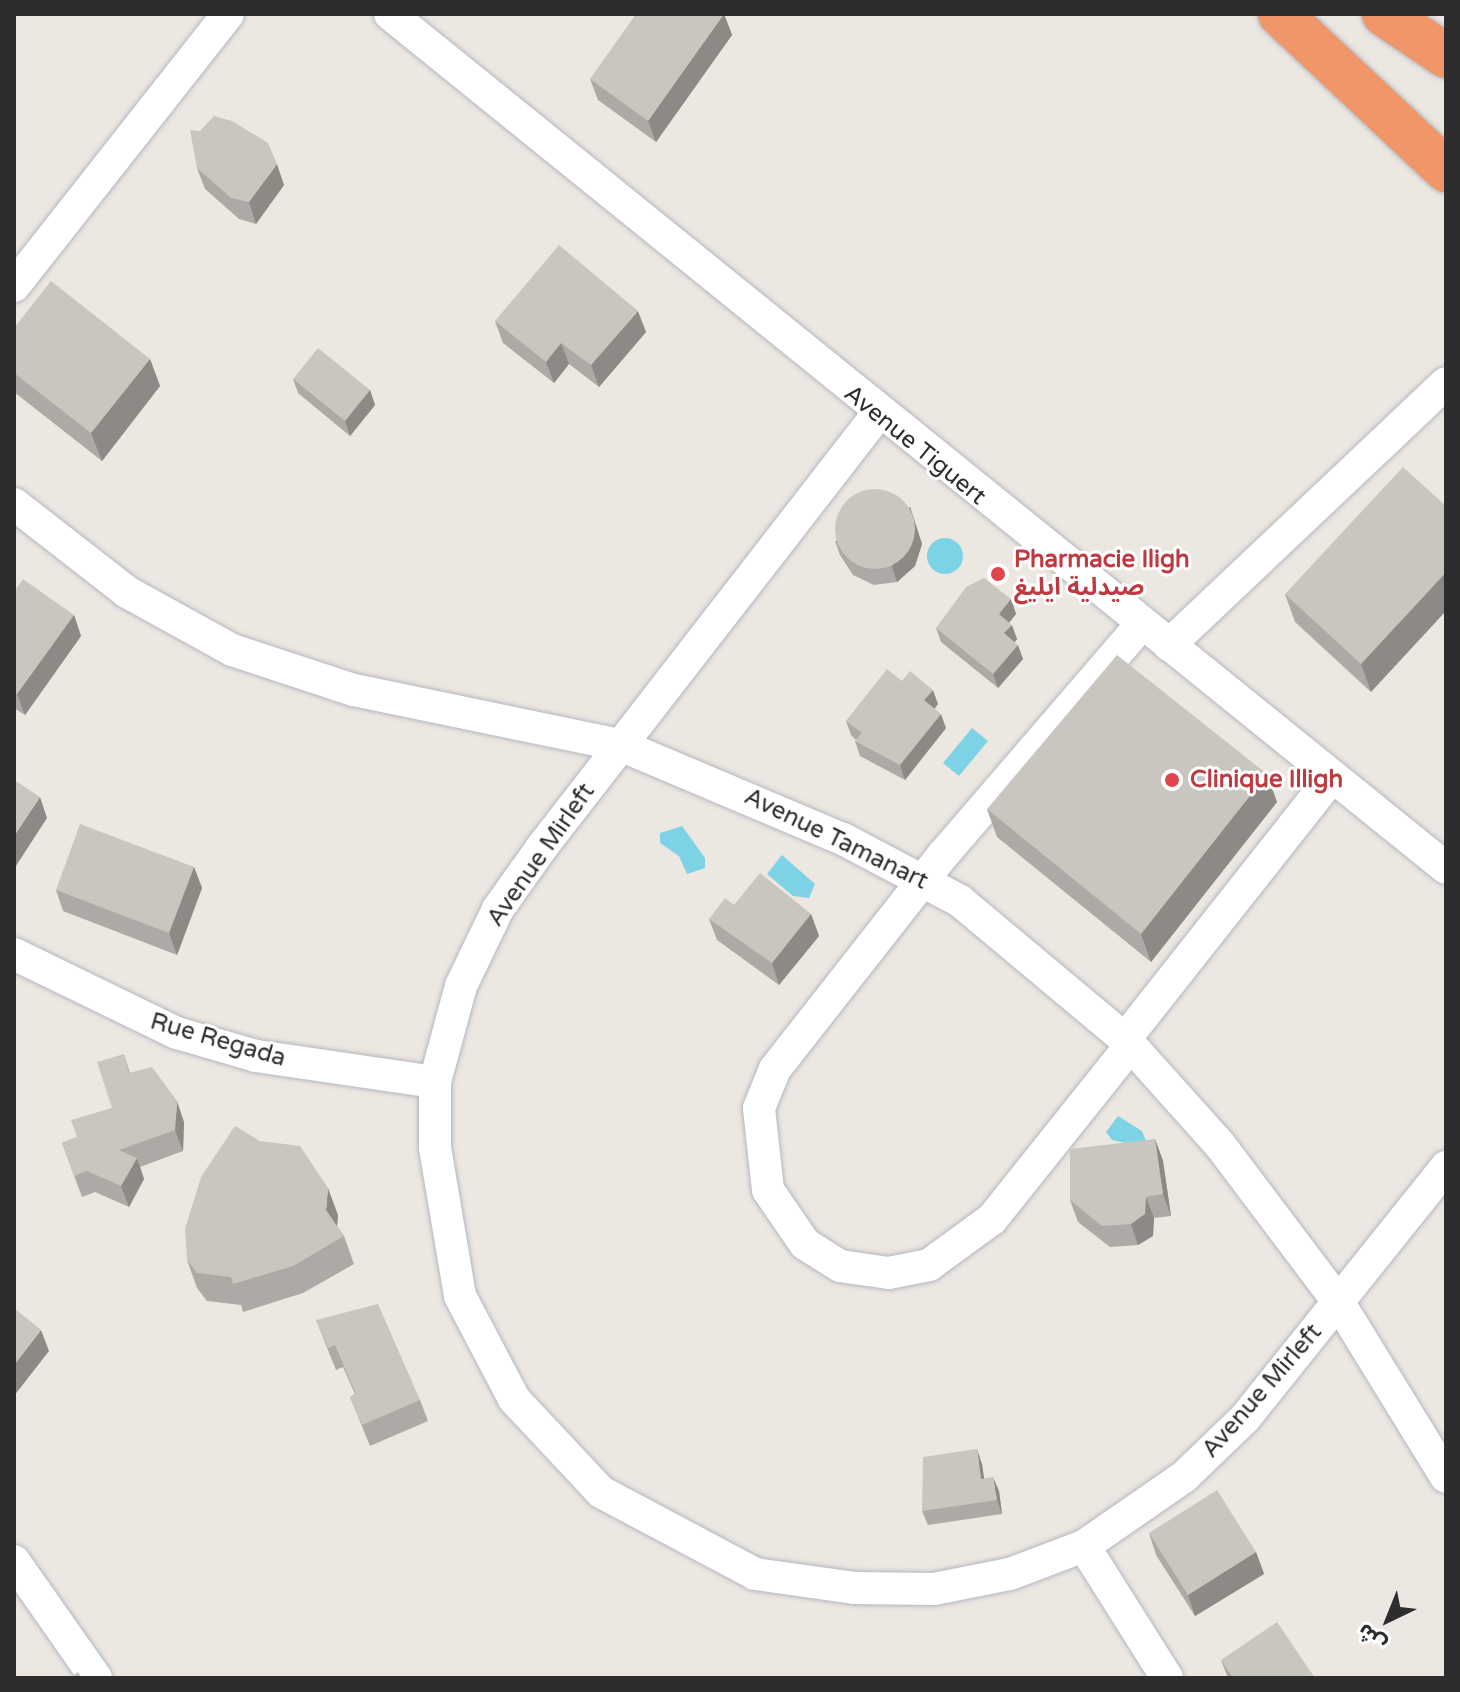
<!DOCTYPE html>
<html>
<head>
<meta charset="utf-8">
<style>
	body { margin:0 }
	#map { position:relative; width:1460px; height:1692px; overflow:hidden; background:#ede7e1; font-family:"Varela Round","Noto Sans Arabic",sans-serif }
	div>[style] { position:absolute }
	.water>* { inset:0; background:#7dd3e5 }
	.round { border-radius:50% }
	.roads { filter:drop-shadow(0 0 2px #b4b7bf) drop-shadow(0 0 2px #b4b7bf) }
	.minor>* { height:32px; margin:-16px; padding:0 16px; transform-origin:16px; border-radius:16px; background:#fff }
	.highway>* { height:44px; margin:-22px; padding:0 22px; transform-origin:22px; border-radius:22px; background:#f19668 }
	.wall>* { inset:0; background:#ada9a4 }
	.shaded-wall>* { inset:0; background:#8d8a86 }
	.building>* { inset:0; background:#c9c5bf }
	.dots>* { width:22px; height:22px; translate:-50% -50%; box-sizing:border-box; border:4px solid #fff; border-radius:50% }
	span { translate:-50% -50%; white-space:nowrap; text-align:center; line-height:1.15; -webkit-text-stroke:6px #fff; paint-order:stroke }
	.street-label { font-size:24px; color:#2d2d2d }
	.health-label { font-size:24px; color:#be3a42; font-weight:700 }
	.left { translate:0 -50%; text-align:left }
	.frame { position:absolute; inset:0; border:16px solid #2d2d2d; pointer-events:none }
	.north { position:absolute; left:1348px; top:1580px; width:80px; height:80px; -webkit-text-stroke:6px #fff; paint-order:stroke; rotate:223deg; font-size:22px; font-weight:700; line-height:32px; text-align:center; color:#2d2d2d }
	.north::after { content:''; display:block; margin:auto; width:28px; height:36px; background:#2d2d2d; clip-path:polygon(50% 0,100% 100%,50% 72%,0 100%) }
</style>
</head>
<body>
<div id="map">
	<div class="water">
		<i class="round" style="left:927px;top:538px;width:36px;height:36px"></i>
		<i style="clip-path:polygon(972px 728px,988px 741px,959px 776px,943px 763px)"></i>
		<i style="clip-path:polygon(682px 826px,705px 858px,705px 868px,687px 874px,679px 856px,660px 843px,660px 833px)"></i>
		<i style="clip-path:polygon(782px 855px,815px 884px,809px 898px,793px 896px,767px 874px)"></i>
		<i style="clip-path:polygon(1118px 1116px,1142px 1131px,1149px 1148px,1112px 1140px,1106px 1132px)"></i>
	</div>
	<div class="roads">
		<div class="minor">
			<i style="left:390px;top:14px;width:1358px;rotate:38.96deg"></i>
			<i style="left:14px;top:286px;width:346px;rotate:-51.8deg"></i>
			<i style="left:877px;top:415px;width:547px;rotate:127.79deg"></i>
			<i style="left:542px;top:847px;width:76px;rotate:125.4deg"></i>
			<i style="left:498px;top:909px;width:85px;rotate:115.7deg"></i>
			<i style="left:461px;top:986px;width:99px;rotate:105.2deg"></i>
			<i style="left:435px;top:1082px;width:66px;rotate:90deg"></i>
			<i style="left:435px;top:1148px;width:150px;rotate:80.4deg"></i>
			<i style="left:460px;top:1296px;width:116px;rotate:62.3deg"></i>
			<i style="left:514px;top:1399px;width:127px;rotate:46.9deg"></i>
			<i style="left:601px;top:1492px;width:174px;rotate:28deg"></i>
			<i style="left:755px;top:1574px;width:100px;rotate:8deg"></i>
			<i style="left:854px;top:1588px;width:80px;rotate:0.7deg"></i>
			<i style="left:934px;top:1589px;width:77px;rotate:-11.2deg"></i>
			<i style="left:1010px;top:1574px;width:79px;rotate:-20.7deg"></i>
			<i style="left:1084px;top:1546px;width:123px;rotate:-34.7deg"></i>
			<i style="left:1185px;top:1476px;width:83px;rotate:-44deg"></i>
			<i style="left:1245px;top:1418px;width:322px;rotate:-51.3deg"></i>
			<i style="left:14px;top:504px;width:143px;rotate:37.9deg"></i>
			<i style="left:127px;top:592px;width:120px;rotate:28.9deg"></i>
			<i style="left:232px;top:650px;width:128px;rotate:18.2deg"></i>
			<i style="left:354px;top:690px;width:272px;rotate:11.7deg"></i>
			<i style="left:620px;top:745px;width:242px;rotate:22.9deg"></i>
			<i style="left:843px;top:839px;width:132px;rotate:27.9deg"></i>
			<i style="left:960px;top:901px;width:215px;rotate:39.9deg"></i>
			<i style="left:1125px;top:1039px;width:142px;rotate:48.1deg"></i>
			<i style="left:1220px;top:1145px;width:198px;rotate:53deg"></i>
			<i style="left:1339px;top:1303px;width:204px;rotate:58.4deg"></i>
			<i style="left:1169px;top:645px;width:381px;rotate:-43.4deg"></i>
			<i style="left:14px;top:954px;width:181px;rotate:25.9deg"></i>
			<i style="left:177px;top:1033px;width:82px;rotate:16.2deg"></i>
			<i style="left:256px;top:1056px;width:181px;rotate:8.3deg"></i>
			<i style="left:1125px;top:1039px;width:333px;rotate:-51.7deg"></i>
			<i style="left:1131px;top:1045px;width:223px;rotate:128.6deg"></i>
			<i style="left:992px;top:1219px;width:78px;rotate:143.9deg"></i>
			<i style="left:929px;top:1265px;width:41px;rotate:168.7deg"></i>
			<i style="left:889px;top:1273px;width:49px;rotate:-171.9deg"></i>
			<i style="left:840px;top:1266px;width:41px;rotate:-147.8deg"></i>
			<i style="left:805px;top:1244px;width:65px;rotate:-124.4deg"></i>
			<i style="left:768px;top:1190px;width:82px;rotate:-96.3deg"></i>
			<i style="left:759px;top:1108px;width:42px;rotate:-67.7deg"></i>
			<i style="left:775px;top:1069px;width:272px;rotate:-51.9deg"></i>
			<i style="left:943px;top:855px;width:302px;rotate:-49.3deg"></i>
			<i style="left:1084px;top:1546px;width:156px;rotate:57.8deg"></i>
			<i style="left:14px;top:1561px;width:143px;rotate:55deg"></i>
		</div>
		<div class="highway">
			<i style="left:1280px;top:14px;width:228px;rotate:43.2deg"></i>
			<i style="left:1384px;top:14px;width:75px;rotate:34.1deg"></i>
		</div>
	</div>
	<div class="wall">
		<i style="clip-path:polygon(724px 14px,732px 35px,656px 142px,598px 100px,590px 79px)"></i>
		<i style="clip-path:polygon(197px 168px,284px 185px,256px 224px,239px 219px,205px 189px)"></i>
		<i style="clip-path:polygon(495px 321px,646px 332px,599px 387px,569px 364px,554px 383px,503px 343px)"></i>
		<i style="clip-path:polygon(14px 328px,150px 359px,160px 386px,102px 461px,14px 392px)"></i>
		<i style="clip-path:polygon(293px 379px,370px 390px,375px 405px,350px 436px,298px 393px)"></i>
		<i style="clip-path:polygon(1446px 506px,1371px 692px,1295px 622px,1285px 594px)"></i>
		<i style="clip-path:polygon(910px 507px,922px 544px,915px 566px,897px 582px,874px 585px,853px 575px,840px 555px,835px 541px)"></i>
		<i style="clip-path:polygon(14px 592px,74px 615px,81px 636px,25px 715px,14px 708px)"></i>
		<i style="clip-path:polygon(1011px 599px,1016px 614px,1009px 622px,1017px 639px,1015px 642px,1023px 659px,998px 688px,941px 642px,936px 628px)"></i>
		<i style="clip-path:polygon(902px 681px,938px 704px,934px 709px,946px 728px,905px 780px,860px 756px,855px 741px,856px 740px,851px 735px,846px 721px)"></i>
		<i style="clip-path:polygon(1277px 802px,1151px 962px,997px 837px,987px 809px)"></i>
		<i style="clip-path:polygon(194px 867px,202px 888px,177px 955px,63px 911px,56px 890px)"></i>
		<i style="clip-path:polygon(734px 905px,811px 914px,819px 936px,779px 985px,717px 940px,709px 919px)"></i>
		<i style="clip-path:polygon(124px 1054px,130px 1073px,184px 1122px,183px 1151px,140px 1167px,144px 1179px,129px 1207px,95px 1192px,82px 1197px,62px 1143px,77px 1137px,112px 1108px)"></i>
		<i style="clip-path:polygon(1155px 1139px,1163px 1161px,1171px 1216px,1154px 1218px,1153px 1236px,1138px 1245px,1110px 1247px,1078px 1222px,1070px 1200px)"></i>
		<i style="clip-path:polygon(338px 1215px,337px 1226px,344px 1236px,354px 1264px,303px 1293px,243px 1312px,241px 1305px,207px 1301px,197px 1288px,187px 1260px)"></i>
		<i style="clip-path:polygon(316px 1320px,420px 1400px,428px 1421px,370px 1446px,350px 1397px,355px 1394px,343px 1367px,336px 1370px)"></i>
		<i style="clip-path:polygon(982px 1464px,984px 1478px,999px 1491px,1002px 1514px,928px 1525px,922px 1511px)"></i>
		<i style="clip-path:polygon(1149px 1533px,1256px 1552px,1264px 1574px,1195px 1616px,1156px 1555px)"></i>
		<i style="clip-path:polygon(1221px 1660px,1315px 1678px,1228px 1678px)"></i>
	</div>
	<div class="shaded-wall">
		<i style="clip-path:polygon(724px 14px,732px 35px,656px 142px,648px 121px)"></i>
		<i style="clip-path:polygon(277px 164px,284px 185px,256px 224px,249px 202px)"></i>
		<i style="clip-path:polygon(638px 311px,646px 332px,599px 387px,591px 365px)"></i>
		<i style="clip-path:polygon(561px 343px,569px 364px,554px 383px,546px 362px)"></i>
		<i style="clip-path:polygon(150px 359px,160px 386px,102px 461px,91px 433px)"></i>
		<i style="clip-path:polygon(370px 390px,375px 405px,350px 436px,345px 421px)"></i>
		<i style="clip-path:polygon(910px 507px,922px 544px,915px 566px,897px 582px,892px 567px)"></i>
		<i style="clip-path:polygon(1446px 572px,1446px 611px,1371px 692px,1361px 664px)"></i>
		<i style="clip-path:polygon(1011px 599px,1016px 614px,1005px 628px,999px 614px)"></i>
		<i style="clip-path:polygon(74px 615px,81px 636px,25px 715px,17px 694px)"></i>
		<i style="clip-path:polygon(1012px 625px,1017px 639px,1009px 648px,1004px 633px)"></i>
		<i style="clip-path:polygon(1018px 645px,1023px 659px,998px 688px,993px 674px)"></i>
		<i style="clip-path:polygon(933px 690px,938px 704px,930px 715px,924px 700px)"></i>
		<i style="clip-path:polygon(941px 714px,946px 728px,905px 780px,900px 765px)"></i>
		<i style="clip-path:polygon(1267px 774px,1277px 802px,1151px 962px,1141px 934px)"></i>
		<i style="clip-path:polygon(40px 797px,47px 818px,14px 869px,14px 836px)"></i>
		<i style="clip-path:polygon(194px 867px,202px 888px,177px 955px,169px 933px)"></i>
		<i style="clip-path:polygon(811px 914px,819px 936px,779px 985px,772px 963px)"></i>
		<i style="clip-path:polygon(177px 1101px,184px 1122px,183px 1151px,175px 1130px)"></i>
		<i style="clip-path:polygon(1155px 1139px,1163px 1161px,1171px 1216px,1163px 1194px)"></i>
		<i style="clip-path:polygon(137px 1158px,144px 1179px,129px 1207px,121px 1186px)"></i>
		<i style="clip-path:polygon(328px 1188px,338px 1215px,336px 1238px,326px 1210px)"></i>
		<i style="clip-path:polygon(1146px 1197px,1154px 1218px,1153px 1236px,1138px 1245px,1131px 1224px)"></i>
		<i style="clip-path:polygon(41px 1330px,49px 1351px,14px 1396px,14px 1365px)"></i>
		<i style="clip-path:polygon(977px 1449px,982px 1464px,986px 1493px,981px 1479px)"></i>
		<i style="clip-path:polygon(993px 1477px,999px 1491px,1002px 1514px,997px 1500px)"></i>
		<i style="clip-path:polygon(1256px 1552px,1264px 1574px,1195px 1616px,1188px 1595px)"></i>
	</div>
	<div class="building">
		<i style="clip-path:polygon(636px 14px,724px 14px,648px 121px,590px 79px)"></i>
		<i style="clip-path:polygon(214px 116px,232px 121px,268px 143px,277px 164px,249px 202px,231px 198px,197px 168px,190px 130px,200px 131px)"></i>
		<i style="clip-path:polygon(559px 245px,638px 311px,591px 365px,561px 343px,546px 362px,495px 321px)"></i>
		<i style="clip-path:polygon(51px 281px,150px 359px,91px 433px,14px 373px,14px 328px)"></i>
		<i style="clip-path:polygon(318px 348px,370px 390px,345px 421px,293px 379px)"></i>
		<i style="clip-path:polygon(1403px 467px,1446px 506px,1446px 572px,1361px 664px,1285px 594px)"></i>
		<i class="round" style="left:835px;top:489px;width:80px;height:80px"></i>
		<i style="clip-path:polygon(984px 578px,1011px 599px,999px 614px,1012px 625px,1004px 633px,1018px 645px,993px 674px,936px 628px,966px 587px)"></i>
		<i style="clip-path:polygon(23px 579px,74px 615px,17px 694px,14px 692px,14px 592px)"></i>
		<i style="clip-path:polygon(1117px 655px,1267px 774px,1141px 934px,987px 809px)"></i>
		<i style="clip-path:polygon(887px 669px,902px 681px,910px 671px,933px 690px,924px 700px,941px 714px,900px 765px,855px 741px,862px 733px,846px 721px)"></i>
		<i style="clip-path:polygon(14px 780px,40px 797px,14px 836px)"></i>
		<i style="clip-path:polygon(80px 824px,194px 867px,169px 933px,56px 890px)"></i>
		<i style="clip-path:polygon(760px 873px,811px 914px,772px 963px,709px 919px,725px 898px,734px 905px)"></i>
		<i style="clip-path:polygon(124px 1054px,129px 1073px,152px 1067px,177px 1101px,175px 1130px,119px 1150px,137px 1158px,121px 1186px,87px 1171px,74px 1176px,62px 1143px,77px 1137px,71px 1120px,112px 1108px,97px 1062px)"></i>
		<i style="clip-path:polygon(235px 1126px,260px 1141px,300px 1146px,328px 1188px,326px 1210px,344px 1236px,293px 1266px,233px 1284px,231px 1277px,197px 1273px,187px 1260px,185px 1229px,201px 1177px)"></i>
		<i style="clip-path:polygon(1155px 1139px,1163px 1194px,1146px 1197px,1145px 1214px,1131px 1224px,1102px 1226px,1070px 1200px,1070px 1149px)"></i>
		<i style="clip-path:polygon(378px 1304px,420px 1400px,362px 1425px,350px 1397px,356px 1394px,335px 1345px,328px 1348px,316px 1320px)"></i>
		<i style="clip-path:polygon(14px 1308px,41px 1330px,14px 1365px)"></i>
		<i style="clip-path:polygon(977px 1449px,981px 1479px,993px 1477px,997px 1500px,922px 1511px,923px 1457px)"></i>
		<i style="clip-path:polygon(1217px 1490px,1256px 1552px,1188px 1595px,1149px 1533px)"></i>
		<i style="clip-path:polygon(1277px 1622px,1315px 1678px,1233px 1678px,1221px 1660px)"></i>
		<i style="clip-path:polygon(78px 1672px,82px 1678px,70px 1678px)"></i>
	</div>
	<div class="dots">
		<i style="left:998px;top:574px;background:#e0444e"></i>
		<i style="left:1172px;top:780px;background:#e0444e"></i>
	</div>
	<div class="street-label">
		<span style="left:915px;top:445px;rotate:39deg">Avenue Tiguert</span>
		<span style="left:836px;top:839px;rotate:26deg">Avenue Tamanart</span>
		<span style="left:541px;top:855px;rotate:-55deg">Avenue Mirleft</span>
		<span style="left:218px;top:1040px;rotate:16deg">Rue Regada</span>
		<span style="left:1262px;top:1391px;rotate:-49deg">Avenue Mirleft</span>
	</div>
	<div class="health-label">
		<span class="left" style="left:1014px;top:574px">Pharmacie Iligh<br>صيدلية ايليغ</span>
		<span class="left" style="left:1190px;top:780px">Clinique Illigh</span>
	</div>
	<div class="frame"></div>
	<div class="north">ش</div>
</div>
</body>
</html>
